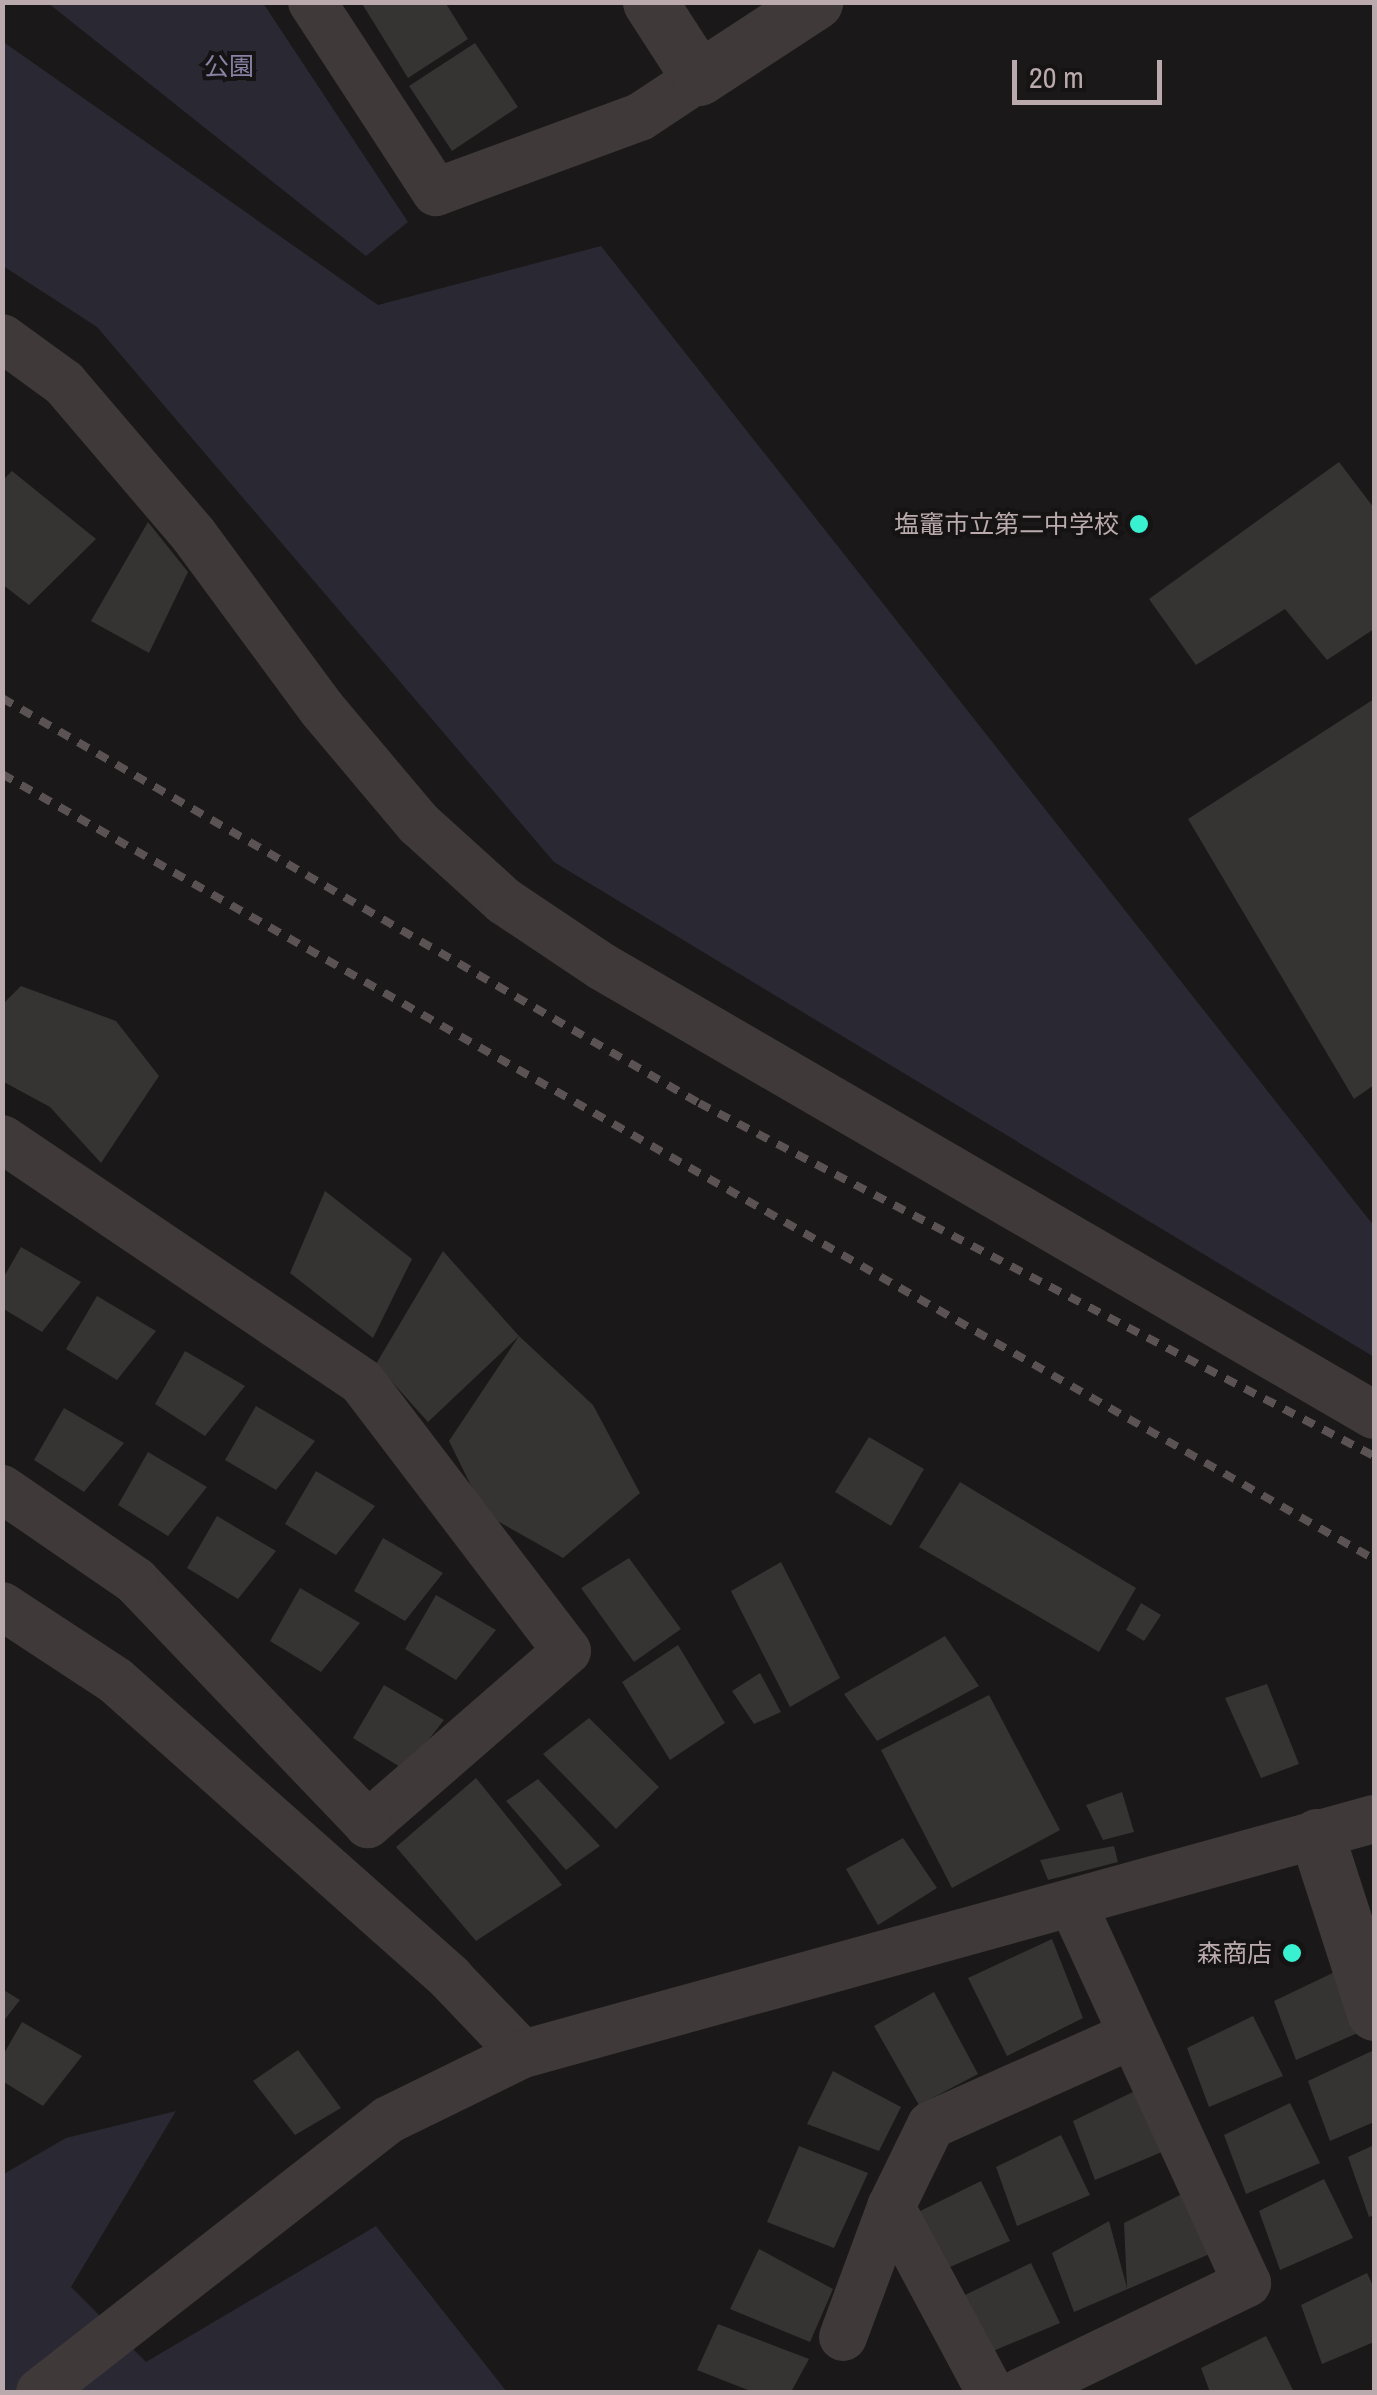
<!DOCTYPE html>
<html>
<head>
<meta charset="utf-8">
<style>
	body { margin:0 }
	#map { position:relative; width:1377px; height:2395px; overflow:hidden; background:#1a1818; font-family:"Archivo Narrow","Noto Sans JP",sans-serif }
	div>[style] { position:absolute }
	.green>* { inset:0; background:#2a2832 }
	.building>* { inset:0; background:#363433 }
	.minor>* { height:48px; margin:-24px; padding:0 24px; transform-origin:24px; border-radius:24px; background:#3f3939 }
	.tertiary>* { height:55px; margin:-27.5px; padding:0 27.5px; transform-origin:27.5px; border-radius:27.5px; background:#3f3939 }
	.rail>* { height:8px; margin-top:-4px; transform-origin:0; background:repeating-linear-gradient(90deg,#5a5253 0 12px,transparent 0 22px) }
	.dots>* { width:28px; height:28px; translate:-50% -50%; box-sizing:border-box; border:5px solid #151313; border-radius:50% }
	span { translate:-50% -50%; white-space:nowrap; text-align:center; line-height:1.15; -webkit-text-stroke:8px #151313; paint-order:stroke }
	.park-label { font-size:25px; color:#8982a5 }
	.poi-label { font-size:25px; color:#baaaad }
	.right { translate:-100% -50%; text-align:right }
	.frame { position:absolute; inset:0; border:5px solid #baaaad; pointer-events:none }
	.scale { position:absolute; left:1012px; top:60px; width:150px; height:45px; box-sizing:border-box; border:5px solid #baaaad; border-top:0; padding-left:12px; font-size:30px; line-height:35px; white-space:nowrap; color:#baaaad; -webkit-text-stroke:8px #151313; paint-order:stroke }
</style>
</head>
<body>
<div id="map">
	<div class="green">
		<i style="clip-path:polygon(48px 3px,263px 3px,408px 222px,366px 256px)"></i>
		<i style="clip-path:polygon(2px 41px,378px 305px,601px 246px,1374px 1226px,1374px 1357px,554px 862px,97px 327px,3px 266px)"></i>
		<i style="clip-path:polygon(176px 2111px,71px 2287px,146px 2362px,376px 2226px,507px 2392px,3px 2392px,2px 2175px,66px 2138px)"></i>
	</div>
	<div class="building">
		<i style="clip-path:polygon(361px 2px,445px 2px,468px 39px,408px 78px)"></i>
		<i style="clip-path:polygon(475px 43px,518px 107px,452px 151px,409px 86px)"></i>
		<i style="clip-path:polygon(1339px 462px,1374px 508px,1374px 629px,1327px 660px,1285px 609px,1196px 665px,1149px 599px)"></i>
		<i style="clip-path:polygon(12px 471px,96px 539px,29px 605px,2px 584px,2px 481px)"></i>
		<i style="clip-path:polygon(148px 522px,188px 572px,149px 653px,91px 621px)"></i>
		<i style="clip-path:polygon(1374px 699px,1374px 1085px,1354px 1099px,1188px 819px)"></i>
		<i style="clip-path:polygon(21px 986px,116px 1021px,159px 1076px,101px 1163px,50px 1107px,2px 1081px,2px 1005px)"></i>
		<i style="clip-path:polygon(325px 1191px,412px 1259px,373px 1338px,290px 1273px)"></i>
		<i style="clip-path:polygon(21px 1247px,81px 1282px,42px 1332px,2px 1308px,2px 1280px)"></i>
		<i style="clip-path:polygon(443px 1251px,519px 1336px,428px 1422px,376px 1364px)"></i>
		<i style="clip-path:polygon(97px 1296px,156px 1331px,117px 1380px,66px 1349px)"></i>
		<i style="clip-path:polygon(519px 1336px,593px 1405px,640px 1493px,563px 1558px,485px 1514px,449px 1441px)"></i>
		<i style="clip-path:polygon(185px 1351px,245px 1386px,205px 1436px,155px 1404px)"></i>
		<i style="clip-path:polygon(256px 1406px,315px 1441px,276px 1490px,225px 1460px)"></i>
		<i style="clip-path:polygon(64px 1408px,124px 1443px,84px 1492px,34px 1460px)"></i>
		<i style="clip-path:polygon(869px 1437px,924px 1469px,891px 1526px,835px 1492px)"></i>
		<i style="clip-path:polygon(148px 1452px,207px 1487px,168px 1536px,118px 1505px)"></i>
		<i style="clip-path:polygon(316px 1471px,375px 1506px,336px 1555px,285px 1524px)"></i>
		<i style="clip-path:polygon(960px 1482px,1136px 1588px,1099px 1652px,919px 1547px)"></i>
		<i style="clip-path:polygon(217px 1516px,276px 1551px,238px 1599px,187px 1568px)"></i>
		<i style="clip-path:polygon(383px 1538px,443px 1573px,405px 1621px,354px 1591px)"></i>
		<i style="clip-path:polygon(629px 1558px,681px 1629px,634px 1662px,581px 1588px)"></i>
		<i style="clip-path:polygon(781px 1562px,840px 1678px,790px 1707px,731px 1591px)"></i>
		<i style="clip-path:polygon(300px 1588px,360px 1623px,321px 1672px,270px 1641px)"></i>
		<i style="clip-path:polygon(436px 1595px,496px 1630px,456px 1680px,405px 1649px)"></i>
		<i style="clip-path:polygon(1141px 1603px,1161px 1615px,1144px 1641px,1126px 1630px)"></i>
		<i style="clip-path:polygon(945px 1636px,979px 1686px,877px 1741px,844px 1694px)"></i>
		<i style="clip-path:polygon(678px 1645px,725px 1723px,670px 1760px,622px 1682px)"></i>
		<i style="clip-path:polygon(760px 1673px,781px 1712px,754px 1724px,732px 1691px)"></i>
		<i style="clip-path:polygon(1267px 1684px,1299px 1764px,1261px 1778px,1225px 1698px)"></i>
		<i style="clip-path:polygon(384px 1685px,444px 1720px,405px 1770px,353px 1738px)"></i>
		<i style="clip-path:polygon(989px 1695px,1060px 1830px,952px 1888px,881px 1750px)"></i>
		<i style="clip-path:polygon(589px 1718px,659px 1787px,616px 1829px,543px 1754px)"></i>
		<i style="clip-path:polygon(476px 1778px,562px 1885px,476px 1941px,396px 1847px)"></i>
		<i style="clip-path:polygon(538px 1779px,600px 1846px,566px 1870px,506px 1801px)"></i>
		<i style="clip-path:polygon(1122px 1792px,1134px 1832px,1103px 1840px,1086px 1805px)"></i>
		<i style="clip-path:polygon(903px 1838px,937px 1888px,878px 1925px,846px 1869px)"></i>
		<i style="clip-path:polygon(1114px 1846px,1118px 1862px,1048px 1880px,1040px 1860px)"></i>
		<i style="clip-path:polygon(1052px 1939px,1083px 2018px,1007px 2056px,968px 1978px)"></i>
		<i style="clip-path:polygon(1341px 1969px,1369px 2028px,1296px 2060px,1274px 2001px)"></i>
		<i style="clip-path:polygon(2px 1989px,20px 2000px,2px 2023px)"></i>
		<i style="clip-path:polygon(934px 1992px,978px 2074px,919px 2105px,874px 2026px)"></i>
		<i style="clip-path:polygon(1253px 2016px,1283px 2076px,1209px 2107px,1187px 2048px)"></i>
		<i style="clip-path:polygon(22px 2022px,82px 2056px,43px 2106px,2px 2081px,2px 2057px)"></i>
		<i style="clip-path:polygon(298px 2050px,341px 2108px,295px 2135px,253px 2081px)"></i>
		<i style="clip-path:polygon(1374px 2050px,1374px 2122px,1330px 2141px,1308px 2081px)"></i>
		<i style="clip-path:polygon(833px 2071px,901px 2107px,879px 2151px,807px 2124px)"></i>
		<i style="clip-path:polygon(1139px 2089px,1169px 2149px,1095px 2180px,1073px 2121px)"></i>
		<i style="clip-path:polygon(1290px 2103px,1320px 2163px,1246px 2194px,1224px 2135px)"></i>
		<i style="clip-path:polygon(1061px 2135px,1090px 2195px,1017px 2226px,996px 2167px)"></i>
		<i style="clip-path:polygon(1374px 2145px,1374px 2215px,1369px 2217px,1348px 2157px)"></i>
		<i style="clip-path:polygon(799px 2146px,868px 2173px,834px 2248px,767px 2222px)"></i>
		<i style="clip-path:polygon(1324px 2179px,1353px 2238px,1280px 2270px,1259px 2211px)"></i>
		<i style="clip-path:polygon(981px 2181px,1010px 2241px,936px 2273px,916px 2213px)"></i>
		<i style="clip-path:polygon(1190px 2190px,1219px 2250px,1074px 2312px,1052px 2253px,1109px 2221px,1127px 2288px,1124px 2223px)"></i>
		<i style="clip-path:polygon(759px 2249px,833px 2289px,810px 2342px,730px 2309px)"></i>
		<i style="clip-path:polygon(1031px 2263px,1060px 2323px,986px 2354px,965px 2295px)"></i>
		<i style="clip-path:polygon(1367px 2273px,1374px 2288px,1374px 2342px,1322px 2364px,1301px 2305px)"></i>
		<i style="clip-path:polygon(718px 2324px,809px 2359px,791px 2392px,753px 2392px,697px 2370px)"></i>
		<i style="clip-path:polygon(1266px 2336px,1294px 2392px,1210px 2392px,1201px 2368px)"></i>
	</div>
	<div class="minor">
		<i style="left:312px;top:2px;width:227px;rotate:56.9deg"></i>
		<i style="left:436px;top:192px;width:217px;rotate:-20.2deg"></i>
		<i style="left:640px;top:117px;width:71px;rotate:-33.5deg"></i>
		<i style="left:2px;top:338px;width:77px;rotate:36deg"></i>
		<i style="left:64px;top:383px;width:199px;rotate:49.5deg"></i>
		<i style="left:193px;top:534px;width:217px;rotate:53.6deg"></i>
		<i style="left:322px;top:709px;width:150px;rotate:49.9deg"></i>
		<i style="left:419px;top:824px;width:115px;rotate:42.2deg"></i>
		<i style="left:504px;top:901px;width:117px;rotate:33.8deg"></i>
		<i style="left:601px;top:966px;width:894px;rotate:30.15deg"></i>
		<i style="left:2px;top:1139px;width:434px;rotate:34deg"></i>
		<i style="left:362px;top:1382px;width:338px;rotate:52.7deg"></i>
		<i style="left:567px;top:1651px;width:264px;rotate:139deg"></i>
		<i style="left:368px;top:1824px;width:336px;rotate:-133.7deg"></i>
		<i style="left:136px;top:1581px;width:163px;rotate:-145.5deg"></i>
		<i style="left:2px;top:1606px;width:136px;rotate:33.3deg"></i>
		<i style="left:116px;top:1681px;width:447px;rotate:41.6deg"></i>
		<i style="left:450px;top:1978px;width:105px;rotate:46.2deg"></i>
		<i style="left:523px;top:2054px;width:883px;rotate:-15.44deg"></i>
		<i style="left:891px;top:2207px;width:210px;rotate:61.8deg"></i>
		<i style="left:843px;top:2337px;width:139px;rotate:-69.7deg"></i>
		<i style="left:891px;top:2207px;width:91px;rotate:-64deg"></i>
		<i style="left:931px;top:2125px;width:216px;rotate:-24.1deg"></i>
		<i style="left:40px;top:2392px;width:442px;rotate:-38deg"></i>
		<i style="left:388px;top:2120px;width:150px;rotate:-26.1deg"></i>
		<i style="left:1021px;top:2392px;width:251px;rotate:-25.7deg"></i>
		<i style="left:1247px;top:2283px;width:418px;rotate:-114.7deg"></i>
	</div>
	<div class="tertiary">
		<i style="left:650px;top:2px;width:90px;rotate:57.2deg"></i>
		<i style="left:699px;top:78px;width:139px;rotate:-33.2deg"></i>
		<i style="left:1317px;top:1836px;width:186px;rotate:72.1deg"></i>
	</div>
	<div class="rail">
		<i style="left:2px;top:698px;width:806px;rotate:30.16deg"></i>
		<i style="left:699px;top:1103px;width:762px;rotate:27.61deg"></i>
		<i style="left:2px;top:774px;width:1581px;rotate:29.78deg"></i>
	</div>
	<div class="dots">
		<i style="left:1139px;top:524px;background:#39f1d0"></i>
		<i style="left:1292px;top:1953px;background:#39f1d0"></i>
	</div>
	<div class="park-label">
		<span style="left:229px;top:66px">公園</span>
	</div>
	<div class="poi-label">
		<span class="right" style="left:1119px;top:524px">塩竈市立第二中学校</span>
		<span class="right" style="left:1272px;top:1953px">森商店</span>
	</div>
	<div class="frame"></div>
	<div class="scale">20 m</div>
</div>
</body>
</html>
